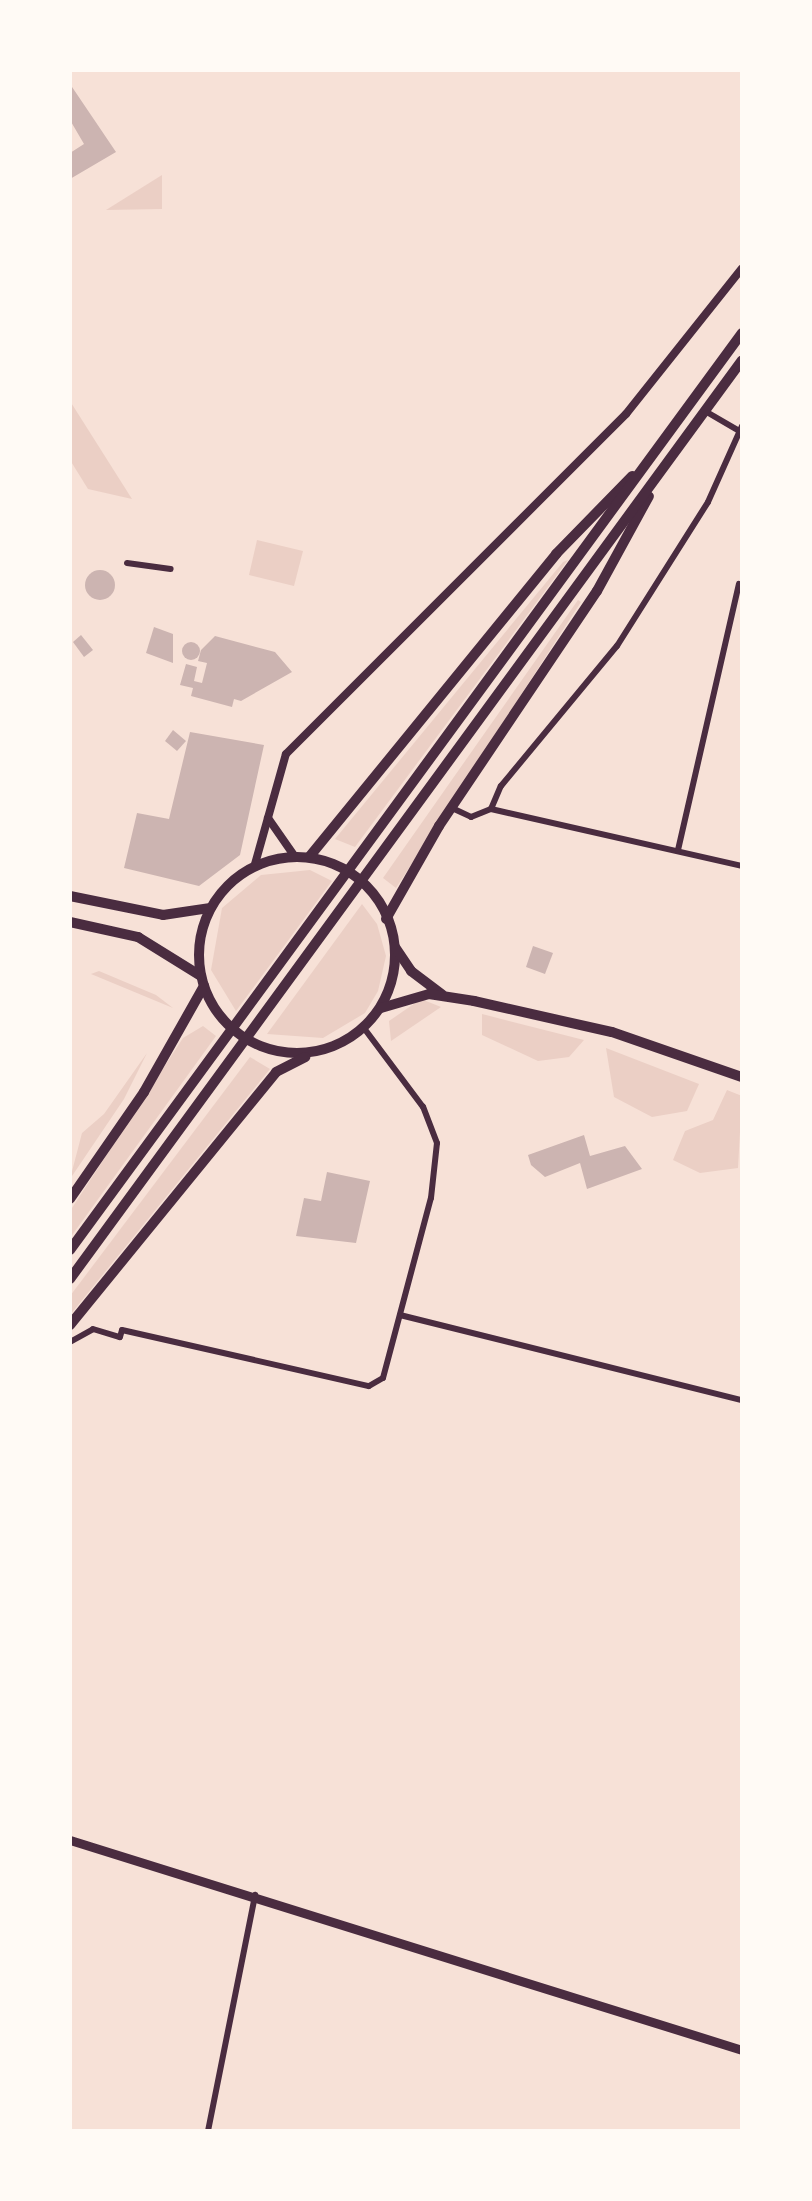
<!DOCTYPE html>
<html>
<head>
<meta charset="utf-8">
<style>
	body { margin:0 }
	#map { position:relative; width:812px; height:2201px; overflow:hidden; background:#f7e1d7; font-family:Lato,sans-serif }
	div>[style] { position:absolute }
	.green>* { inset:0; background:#ebcfc5 }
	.building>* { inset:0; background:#ccb4b1 }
	.round { border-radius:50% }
	.minor>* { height:6px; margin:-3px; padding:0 3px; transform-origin:3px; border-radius:3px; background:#4a2c40 }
	.tertiary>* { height:8px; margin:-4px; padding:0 4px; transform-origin:4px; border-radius:4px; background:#4a2c40 }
	.secondary>* { height:9px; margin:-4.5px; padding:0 4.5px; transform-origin:4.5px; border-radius:4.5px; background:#4a2c40 }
	.primary>* { height:10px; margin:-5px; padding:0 5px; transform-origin:5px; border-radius:5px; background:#4a2c40 }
	.primary>.ring { margin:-5px; padding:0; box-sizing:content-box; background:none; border:10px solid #4a2c40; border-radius:50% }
	span { translate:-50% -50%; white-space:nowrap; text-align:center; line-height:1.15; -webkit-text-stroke:8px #fffaf5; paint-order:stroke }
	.frame { position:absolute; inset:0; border:72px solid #fffaf5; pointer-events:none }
</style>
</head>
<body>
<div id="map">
	<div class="green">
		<i style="clip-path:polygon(162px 175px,162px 209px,106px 210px)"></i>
		<i style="clip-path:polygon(70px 401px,132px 499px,88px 489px,70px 460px)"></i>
		<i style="clip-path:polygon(257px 540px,303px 551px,294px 586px,249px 575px)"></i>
		<i style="clip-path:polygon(568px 560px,355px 847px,335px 839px,563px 562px)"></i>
		<i style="clip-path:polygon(578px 600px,581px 602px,396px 888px,383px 878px)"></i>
		<i style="clip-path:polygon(310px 870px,332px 881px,236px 1011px,211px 970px,222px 908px,261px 875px)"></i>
		<i style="clip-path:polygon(362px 904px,377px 924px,386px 956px,378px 991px,365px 1013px,323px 1038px,267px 1034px)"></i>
		<i style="clip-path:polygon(99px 971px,156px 995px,173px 1008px,91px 974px)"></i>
		<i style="clip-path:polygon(421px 999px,441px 1007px,391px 1041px,389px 1021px)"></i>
		<i style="clip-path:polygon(482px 1014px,584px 1040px,569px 1057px,538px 1061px,482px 1035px)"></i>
		<i style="clip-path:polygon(203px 1026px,216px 1036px,70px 1238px,70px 1211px,183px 1038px)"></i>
		<i style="clip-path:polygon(606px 1048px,699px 1084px,687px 1111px,652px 1117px,614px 1097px)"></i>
		<i style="clip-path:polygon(147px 1053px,124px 1099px,70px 1179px,82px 1133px,104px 1114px)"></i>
		<i style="clip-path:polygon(250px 1057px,270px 1069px,70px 1315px,70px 1296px)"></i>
		<i style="clip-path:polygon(727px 1090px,742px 1096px,738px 1168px,700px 1173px,673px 1160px,685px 1131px,713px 1120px)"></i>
	</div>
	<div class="building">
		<i style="clip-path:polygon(70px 84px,116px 152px,70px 179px,70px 153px,84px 144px,70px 120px)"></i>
		<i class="round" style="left:85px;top:570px;width:30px;height:30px"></i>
		<i style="clip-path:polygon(154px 627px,173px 634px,173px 663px,146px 653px)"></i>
		<i style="clip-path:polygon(81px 635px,93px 650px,84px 657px,73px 642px)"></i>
		<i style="clip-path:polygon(215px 636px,275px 652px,292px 672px,241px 701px,234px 699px,232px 707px,191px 696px,193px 688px,180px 685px,186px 664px,197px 667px,194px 681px,202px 683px,207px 663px,198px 661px,201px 650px)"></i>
		<i class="round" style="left:182px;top:642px;width:18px;height:18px"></i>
		<i style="clip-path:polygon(173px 730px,186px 741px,177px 751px,165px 741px)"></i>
		<i style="clip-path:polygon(190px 732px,264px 745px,240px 855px,199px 886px,124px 868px,137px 813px,169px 819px)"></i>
		<i style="clip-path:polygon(533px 946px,553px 953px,545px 974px,526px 967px)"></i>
		<i style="clip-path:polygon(584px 1135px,590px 1156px,625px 1146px,642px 1169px,587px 1189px,580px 1163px,545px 1177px,531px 1165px,528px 1155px)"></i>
		<i style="clip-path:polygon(327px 1172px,370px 1181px,356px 1243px,296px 1236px,304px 1198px,321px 1201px)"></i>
	</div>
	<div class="minor">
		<i style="left:705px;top:411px;width:42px;rotate:30.3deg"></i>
		<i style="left:127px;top:563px;width:44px;rotate:7.8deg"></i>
		<i style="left:452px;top:808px;width:21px;rotate:25deg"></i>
		<i style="left:471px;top:817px;width:22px;rotate:-22deg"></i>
		<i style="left:491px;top:809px;width:257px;rotate:12.8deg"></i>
		<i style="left:491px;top:809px;width:25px;rotate:-67deg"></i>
		<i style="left:501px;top:786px;width:182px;rotate:-50.4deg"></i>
		<i style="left:617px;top:646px;width:170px;rotate:-57.7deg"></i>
		<i style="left:708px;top:502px;width:83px;rotate:-65.9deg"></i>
		<i style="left:678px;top:850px;width:273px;rotate:-77.1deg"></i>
		<i style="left:400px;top:1315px;width:352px;rotate:14deg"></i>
		<i style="left:70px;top:1342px;width:26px;rotate:-29deg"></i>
		<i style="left:93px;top:1329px;width:28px;rotate:17deg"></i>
		<i style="left:120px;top:1337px;width:7px;rotate:-74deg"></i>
		<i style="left:122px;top:1330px;width:253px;rotate:12.8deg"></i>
		<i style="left:369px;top:1386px;width:16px;rotate:-30deg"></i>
		<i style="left:383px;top:1378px;width:186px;rotate:-75.1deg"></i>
		<i style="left:431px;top:1198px;width:55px;rotate:-83.8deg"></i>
		<i style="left:437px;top:1143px;width:39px;rotate:-111deg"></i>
		<i style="left:423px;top:1107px;width:99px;rotate:-126.8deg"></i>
		<i style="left:208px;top:2131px;width:241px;rotate:-78.7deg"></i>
	</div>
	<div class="tertiary">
		<i style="left:268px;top:818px;width:44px;rotate:55.2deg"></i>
		<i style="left:255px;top:864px;width:114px;rotate:-74.3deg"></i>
		<i style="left:286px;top:754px;width:481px;rotate:-45deg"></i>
		<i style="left:626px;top:414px;width:186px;rotate:-51.5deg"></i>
	</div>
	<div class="secondary">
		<i style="left:70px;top:1840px;width:704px;rotate:17.35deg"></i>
	</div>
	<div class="primary">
		<i style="left:310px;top:856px;width:390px;rotate:-50.8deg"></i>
		<i style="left:556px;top:554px;width:109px;rotate:-45.7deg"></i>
		<i class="ring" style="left:199px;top:857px;width:186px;height:186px"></i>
		<i style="left:70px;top:896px;width:95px;rotate:11.5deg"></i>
		<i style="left:163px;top:915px;width:48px;rotate:-8.5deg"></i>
		<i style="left:386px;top:919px;width:107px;rotate:-60.3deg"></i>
		<i style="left:439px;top:826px;width:283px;rotate:-56.1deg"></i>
		<i style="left:597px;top:591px;width:108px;rotate:-61.3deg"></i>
		<i style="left:70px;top:922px;width:70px;rotate:12.4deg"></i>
		<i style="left:138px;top:937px;width:74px;rotate:31.8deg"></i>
		<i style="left:395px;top:947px;width:29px;rotate:56deg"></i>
		<i style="left:411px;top:971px;width:39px;rotate:37deg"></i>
		<i style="left:381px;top:1008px;width:50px;rotate:-16.3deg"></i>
		<i style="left:429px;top:994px;width:46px;rotate:8.8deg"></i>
		<i style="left:474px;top:1001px;width:141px;rotate:12.7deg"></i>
		<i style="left:612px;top:1032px;width:138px;rotate:19.1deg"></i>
		<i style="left:70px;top:1199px;width:130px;rotate:-55.3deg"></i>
		<i style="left:144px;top:1092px;width:122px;rotate:-60.5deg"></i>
		<i style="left:70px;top:1250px;width:1137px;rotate:-53.77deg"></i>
		<i style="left:70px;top:1279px;width:1138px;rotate:-53.82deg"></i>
		<i style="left:70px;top:1325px;width:326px;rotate:-50.8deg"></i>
		<i style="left:276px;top:1072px;width:33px;rotate:-27deg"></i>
	</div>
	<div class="frame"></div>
</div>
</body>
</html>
